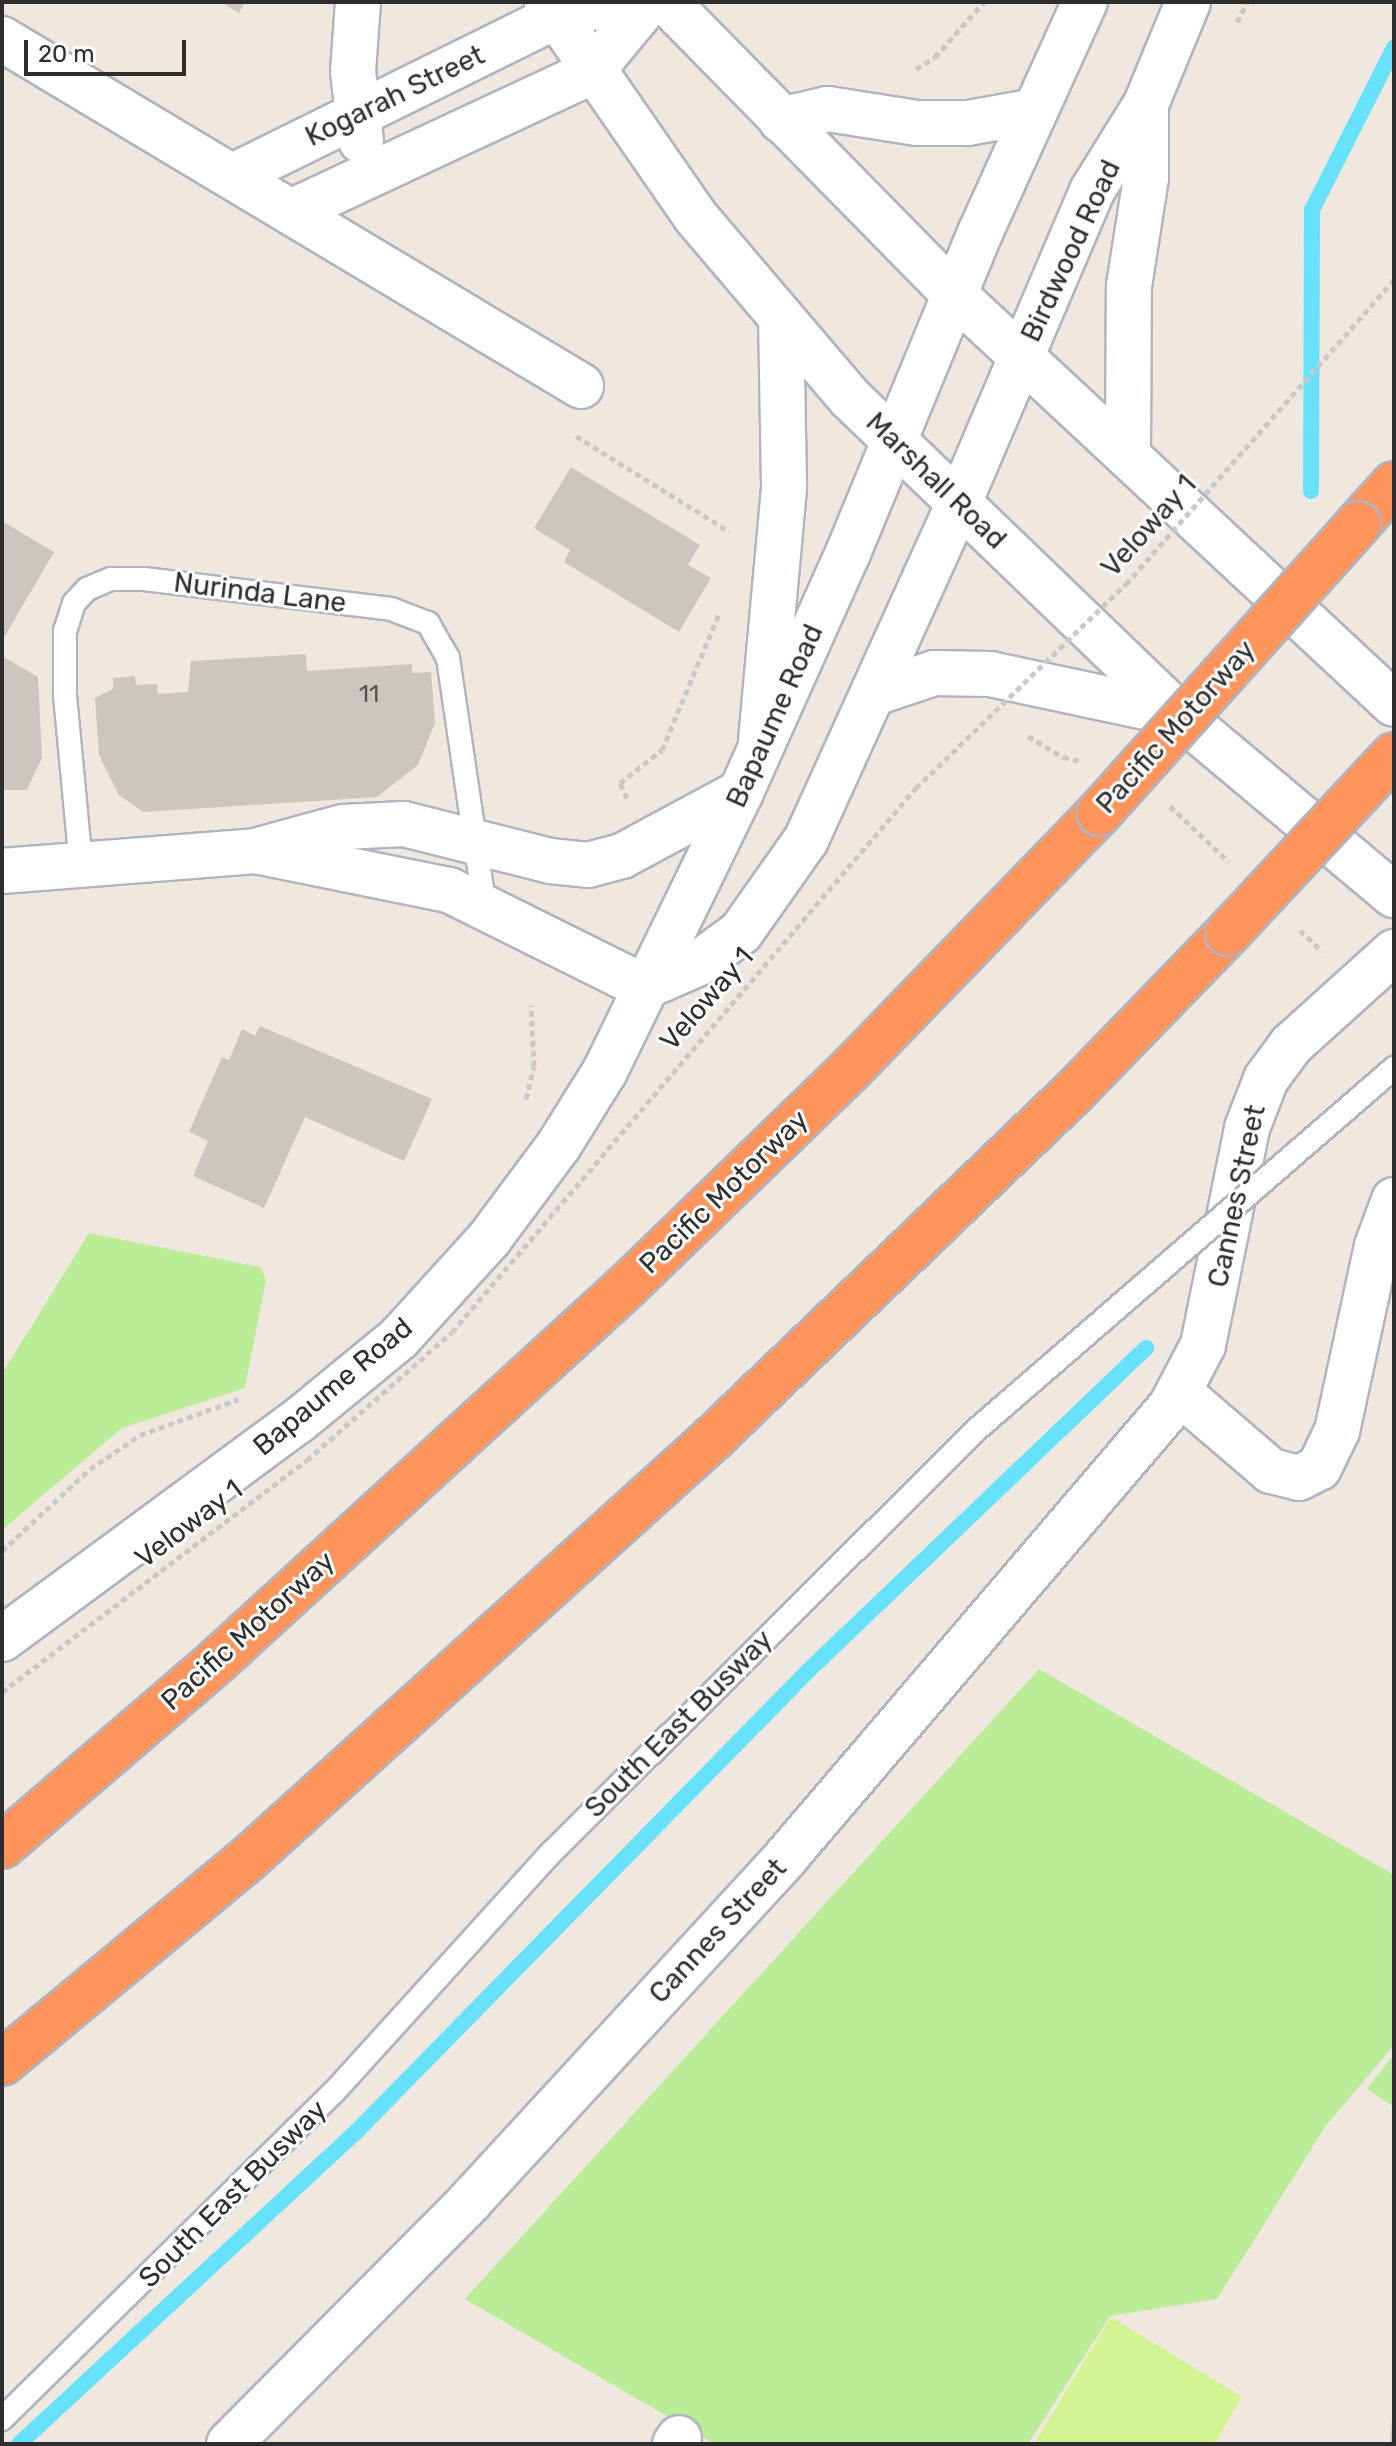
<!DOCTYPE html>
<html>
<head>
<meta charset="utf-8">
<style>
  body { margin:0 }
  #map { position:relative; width:1396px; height:2446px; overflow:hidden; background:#f0e8df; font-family:Rubik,sans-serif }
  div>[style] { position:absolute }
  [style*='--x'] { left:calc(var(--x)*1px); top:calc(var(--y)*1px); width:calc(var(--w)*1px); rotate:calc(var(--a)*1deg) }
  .green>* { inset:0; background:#bbec97 }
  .pitch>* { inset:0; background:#d3f492 }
  .stream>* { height:16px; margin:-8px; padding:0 8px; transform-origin:8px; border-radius:8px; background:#68e1fc }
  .building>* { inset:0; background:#cbc6be }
  .path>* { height:5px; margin-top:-2.5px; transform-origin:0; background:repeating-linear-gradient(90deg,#c9c9c9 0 6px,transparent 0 10px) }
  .roads { filter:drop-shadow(2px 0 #afb4bf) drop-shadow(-2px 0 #afb4bf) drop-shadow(0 2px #afb4bf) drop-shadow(0 -2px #afb4bf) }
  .service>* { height:22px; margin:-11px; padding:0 11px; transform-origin:11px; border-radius:11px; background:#fff }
  .minor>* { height:44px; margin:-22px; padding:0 22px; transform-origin:22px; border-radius:22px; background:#fff }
  .tertiary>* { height:44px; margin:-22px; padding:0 22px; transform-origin:22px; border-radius:22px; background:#fff }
  .secondary>* { height:44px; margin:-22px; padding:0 22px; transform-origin:22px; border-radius:22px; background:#fff }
  .motorway>* { height:44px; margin:-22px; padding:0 22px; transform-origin:22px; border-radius:22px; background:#ff955c }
  .path-bridge>* { height:5px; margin-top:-2.5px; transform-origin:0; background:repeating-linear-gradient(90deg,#c9c9c9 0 6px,transparent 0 10px) }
  .bridges { filter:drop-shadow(2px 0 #afb4bf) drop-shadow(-2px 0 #afb4bf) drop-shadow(0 2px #afb4bf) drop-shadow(0 -2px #afb4bf) }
  .service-bridge>* { height:22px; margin:-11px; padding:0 11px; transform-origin:11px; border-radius:11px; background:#fff }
  .motorway-bridge>* { height:44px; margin:-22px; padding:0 22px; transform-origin:22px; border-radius:22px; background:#ff955c }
  span { translate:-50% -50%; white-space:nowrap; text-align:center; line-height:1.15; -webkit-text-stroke:6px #fff; paint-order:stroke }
  .number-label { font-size:24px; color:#555452 }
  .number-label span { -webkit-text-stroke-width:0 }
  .street-label { font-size:28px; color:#2e2e2e }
  .frame { position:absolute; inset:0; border:4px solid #2e2e2e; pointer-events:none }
  .scale { position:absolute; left:24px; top:40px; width:162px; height:36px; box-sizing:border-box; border:4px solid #2e2e2e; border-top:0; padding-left:10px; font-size:24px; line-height:28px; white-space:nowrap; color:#2e2e2e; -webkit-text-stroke:6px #fff; paint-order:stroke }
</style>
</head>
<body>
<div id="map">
  <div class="green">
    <div style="clip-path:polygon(89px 1233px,260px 1267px,266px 1279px,245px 1388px,122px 1428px,2px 1530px,2px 1374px)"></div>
    <div style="clip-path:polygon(1039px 1669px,1394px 1875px,1394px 2045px,1325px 2127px,1217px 2299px,1110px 2316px,1028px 2444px,715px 2444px,465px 2299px)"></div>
    <div style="clip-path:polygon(1394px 2054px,1394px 2107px,1367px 2089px)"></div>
  </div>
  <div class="pitch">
    <div style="clip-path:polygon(1111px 2317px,1242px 2397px,1214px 2444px,1034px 2444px)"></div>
  </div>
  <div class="stream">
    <div style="--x:1311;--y:491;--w:281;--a:-89.8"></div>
    <div style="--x:1312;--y:210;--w:182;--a:-63.2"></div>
    <div style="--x:19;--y:2444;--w:459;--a:-42.8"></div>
    <div style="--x:356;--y:2132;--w:646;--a:-45.56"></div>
    <div style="--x:808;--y:1671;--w:468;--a:-43.7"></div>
  </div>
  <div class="building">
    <div style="clip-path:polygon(221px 2px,245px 2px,239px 13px)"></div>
    <div style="clip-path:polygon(571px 467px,700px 545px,688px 565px,711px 578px,679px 632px,564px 562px,570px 550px,534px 528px)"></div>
    <div style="clip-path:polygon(2px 521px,54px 552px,2px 641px)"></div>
    <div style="clip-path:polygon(306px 654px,307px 671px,412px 664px,412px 673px,431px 672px,435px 723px,418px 765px,377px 797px,143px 812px,119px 795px,99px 755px,95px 698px,113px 689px,113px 678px,135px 676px,136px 685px,157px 684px,158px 694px,188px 692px,191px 661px)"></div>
    <div style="clip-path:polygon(2px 656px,38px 677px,42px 758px,27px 790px,2px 790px)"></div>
    <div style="clip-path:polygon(260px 1026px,432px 1099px,404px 1161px,305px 1117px,264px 1208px,193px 1176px,208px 1141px,189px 1132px,222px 1057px,229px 1060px,242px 1029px,255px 1036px)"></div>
    <div style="clip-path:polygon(1392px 2417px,1394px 2417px,1394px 2444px,1390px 2444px)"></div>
  </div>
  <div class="path">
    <div style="--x:1237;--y:22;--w:22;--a:-63"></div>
    <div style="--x:916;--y:69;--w:22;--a:-32"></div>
    <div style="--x:935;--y:57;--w:74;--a:-48.3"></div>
    <div style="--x:576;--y:436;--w:181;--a:31.9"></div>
    <div style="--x:1028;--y:736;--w:41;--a:31"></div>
    <div style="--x:1063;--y:757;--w:17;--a:13"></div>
    <div style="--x:627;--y:798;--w:17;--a:-115"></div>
    <div style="--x:620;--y:783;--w:53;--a:-38.2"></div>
    <div style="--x:662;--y:750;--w:147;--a:-67.3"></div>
    <div style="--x:1170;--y:806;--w:81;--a:43.5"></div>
    <div style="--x:1300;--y:930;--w:30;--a:44"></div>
    <div style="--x:526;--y:1099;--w:34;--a:-76"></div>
    <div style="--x:534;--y:1066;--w:61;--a:-92.8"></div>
    <div style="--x:2;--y:1551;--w:120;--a:-43"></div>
    <div style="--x:90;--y:1469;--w:60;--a:-34.2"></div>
    <div style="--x:140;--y:1435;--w:105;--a:-20"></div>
  </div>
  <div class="roads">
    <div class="service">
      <div style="--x:81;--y:865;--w:171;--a:-95.4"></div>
      <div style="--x:65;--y:695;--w:64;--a:-90"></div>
      <div style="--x:65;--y:631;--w:29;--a:-72"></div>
      <div style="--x:74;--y:603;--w:19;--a:-47"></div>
      <div style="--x:87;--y:589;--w:26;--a:-23"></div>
      <div style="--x:111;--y:579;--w:33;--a:0"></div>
      <div style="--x:144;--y:579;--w:249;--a:6.9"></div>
      <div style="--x:391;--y:609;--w:40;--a:21"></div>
      <div style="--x:428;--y:623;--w:40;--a:60.3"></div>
      <div style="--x:448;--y:658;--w:248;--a:81.6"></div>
    </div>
    <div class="minor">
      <div style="--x:358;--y:2;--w:69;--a:94.1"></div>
      <div style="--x:353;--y:71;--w:70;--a:83.5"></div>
      <div style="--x:2;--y:39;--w:675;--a:30.93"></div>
      <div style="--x:233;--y:176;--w:361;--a:-26.3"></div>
      <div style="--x:293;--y:211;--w:329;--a:-25"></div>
      <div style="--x:877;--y:692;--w:60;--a:-18.4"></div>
      <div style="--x:934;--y:673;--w:56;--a:1"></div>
      <div style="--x:990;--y:674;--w:192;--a:12"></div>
      <div style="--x:761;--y:741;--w:256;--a:-84.8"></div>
      <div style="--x:784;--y:486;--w:164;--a:-91"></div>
      <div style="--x:255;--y:851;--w:198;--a:11.4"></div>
      <div style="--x:449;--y:890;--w:218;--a:26.4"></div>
      <div style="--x:644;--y:987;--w:60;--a:-23.6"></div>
      <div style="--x:699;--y:963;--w:52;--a:-36.4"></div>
      <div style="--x:741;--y:932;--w:113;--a:-54.8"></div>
      <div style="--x:806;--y:840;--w:370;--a:-65.6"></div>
      <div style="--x:2;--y:871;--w:254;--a:-4.5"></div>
      <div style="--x:255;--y:851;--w:91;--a:-15.3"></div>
      <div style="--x:343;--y:827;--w:61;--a:-2.8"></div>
      <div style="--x:404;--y:824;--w:151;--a:14.2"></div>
      <div style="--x:550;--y:861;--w:38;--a:6"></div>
      <div style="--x:588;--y:865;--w:35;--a:-15"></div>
      <div style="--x:622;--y:856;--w:135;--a:-28.3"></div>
      <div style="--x:1180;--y:1393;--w:120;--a:40.6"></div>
      <div style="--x:1271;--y:1471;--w:29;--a:14"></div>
      <div style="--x:1299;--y:1478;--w:22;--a:-27"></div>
      <div style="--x:1319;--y:1468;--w:41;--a:-64.1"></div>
      <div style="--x:1337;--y:1431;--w:189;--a:-77.8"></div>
      <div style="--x:1377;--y:1246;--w:49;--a:-69.7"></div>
      <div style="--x:675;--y:2444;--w:7;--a:-56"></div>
    </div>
    <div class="tertiary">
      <div style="--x:229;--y:2444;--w:342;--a:-45.2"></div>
      <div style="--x:470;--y:2201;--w:467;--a:-47.4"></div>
      <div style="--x:786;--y:1857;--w:593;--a:-49.51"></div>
      <div style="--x:1171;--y:1406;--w:69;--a:-62.3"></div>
      <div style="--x:1203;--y:1345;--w:221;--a:-78.5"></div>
      <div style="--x:1247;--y:1128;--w:53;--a:-68.8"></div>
      <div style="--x:1266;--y:1079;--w:42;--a:-53.7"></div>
      <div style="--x:1291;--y:1045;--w:139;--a:-42.1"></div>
    </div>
    <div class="secondary">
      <div style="--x:547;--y:2;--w:260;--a:55.3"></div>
      <div style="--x:695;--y:216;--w:239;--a:49.6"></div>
      <div style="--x:850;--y:398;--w:455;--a:43.9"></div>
      <div style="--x:1178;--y:714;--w:282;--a:40"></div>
      <div style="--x:667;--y:2;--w:409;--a:45.5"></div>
      <div style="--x:954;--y:294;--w:601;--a:42.98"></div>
      <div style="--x:557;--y:16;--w:61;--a:-13.3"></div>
      <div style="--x:591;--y:72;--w:91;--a:-50.4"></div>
      <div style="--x:781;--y:120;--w:48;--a:-13.2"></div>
      <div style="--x:828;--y:109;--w:90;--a:8.9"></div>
      <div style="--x:917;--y:123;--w:51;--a:0"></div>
      <div style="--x:968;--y:123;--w:68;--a:-10.2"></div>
      <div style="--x:1128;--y:454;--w:168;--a:-89.7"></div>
      <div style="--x:1129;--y:286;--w:109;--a:-81.1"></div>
      <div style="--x:1146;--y:178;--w:74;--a:-90"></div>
      <div style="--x:959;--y:503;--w:339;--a:-66.9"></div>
      <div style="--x:1092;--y:191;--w:102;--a:-58.2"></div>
      <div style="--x:1146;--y:104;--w:110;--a:-67.6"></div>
      <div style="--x:2;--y:1639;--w:368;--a:-36.4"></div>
      <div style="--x:298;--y:1421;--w:131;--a:-39.4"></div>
      <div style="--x:399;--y:1338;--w:134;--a:-47.7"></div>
      <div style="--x:489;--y:1239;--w:117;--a:-53.3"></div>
      <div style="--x:559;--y:1145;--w:87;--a:-58.1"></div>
      <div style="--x:605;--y:1071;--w:310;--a:-64"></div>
      <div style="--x:741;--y:792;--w:262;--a:-65.9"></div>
      <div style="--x:848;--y:553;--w:346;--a:-67.6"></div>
      <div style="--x:980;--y:233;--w:254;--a:-65.6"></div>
    </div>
    <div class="motorway">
      <div style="--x:1358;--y:524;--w:54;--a:-48"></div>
      <div style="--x:2;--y:1846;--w:285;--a:-40.7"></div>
      <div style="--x:218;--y:1660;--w:556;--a:-42.45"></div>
      <div style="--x:628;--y:1285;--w:310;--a:-44.1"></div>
      <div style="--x:851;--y:1069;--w:356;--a:-45.9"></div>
      <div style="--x:2;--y:2063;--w:321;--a:-39.7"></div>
      <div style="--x:249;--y:1858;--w:626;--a:-42.15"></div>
      <div style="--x:713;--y:1438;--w:496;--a:-43.8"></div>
      <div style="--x:1071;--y:1095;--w:226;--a:-45.9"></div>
    </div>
  </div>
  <div class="path-bridge">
    <div style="--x:2;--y:1692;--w:383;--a:-37.3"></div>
    <div style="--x:307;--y:1460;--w:193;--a:-41.4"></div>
    <div style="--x:452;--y:1332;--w:715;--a:-49.54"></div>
    <div style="--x:916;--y:788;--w:293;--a:-44.2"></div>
    <div style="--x:1126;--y:584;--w:405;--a:-48.6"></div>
  </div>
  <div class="bridges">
    <div class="service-bridge">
      <div style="--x:2;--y:2419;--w:466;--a:-44.6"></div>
      <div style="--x:334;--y:2092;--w:324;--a:-47.8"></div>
      <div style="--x:552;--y:1852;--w:598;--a:-44.86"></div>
      <div style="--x:976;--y:1430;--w:553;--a:-40.89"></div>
    </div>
    <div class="motorway-bridge">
      <div style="--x:1099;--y:813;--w:388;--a:-48.1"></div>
      <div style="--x:1228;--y:933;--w:243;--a:-47"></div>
    </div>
  </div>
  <div class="number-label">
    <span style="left:369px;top:695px">11</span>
  </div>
  <div class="street-label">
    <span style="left:395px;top:96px;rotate:-26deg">Kogarah Street</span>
    <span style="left:1071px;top:251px;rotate:-65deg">Birdwood Road</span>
    <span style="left:936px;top:481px;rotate:44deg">Marshall Road</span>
    <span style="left:1149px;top:526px;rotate:-48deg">Veloway 1</span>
    <span style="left:260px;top:593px;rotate:7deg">Nurinda Lane</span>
    <span style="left:775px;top:716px;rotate:-66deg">Bapaume Road</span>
    <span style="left:1176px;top:727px;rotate:-48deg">Pacific Motorway</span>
    <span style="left:707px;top:999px;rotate:-49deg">Veloway 1</span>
    <span style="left:724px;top:1192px;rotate:-44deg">Pacific Motorway</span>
    <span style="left:1237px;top:1196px;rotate:-78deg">Cannes Street</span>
    <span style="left:333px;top:1387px;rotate:-40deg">Bapaume Road</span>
    <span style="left:189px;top:1524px;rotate:-37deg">Veloway 1</span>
    <span style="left:248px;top:1631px;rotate:-42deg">Pacific Motorway</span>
    <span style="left:679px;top:1724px;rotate:-45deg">South East Busway</span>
    <span style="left:718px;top:1931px;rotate:-47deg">Cannes Street</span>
    <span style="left:233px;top:2194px;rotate:-45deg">South East Busway</span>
  </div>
  <div class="frame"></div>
  <div class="scale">20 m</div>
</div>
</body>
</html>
